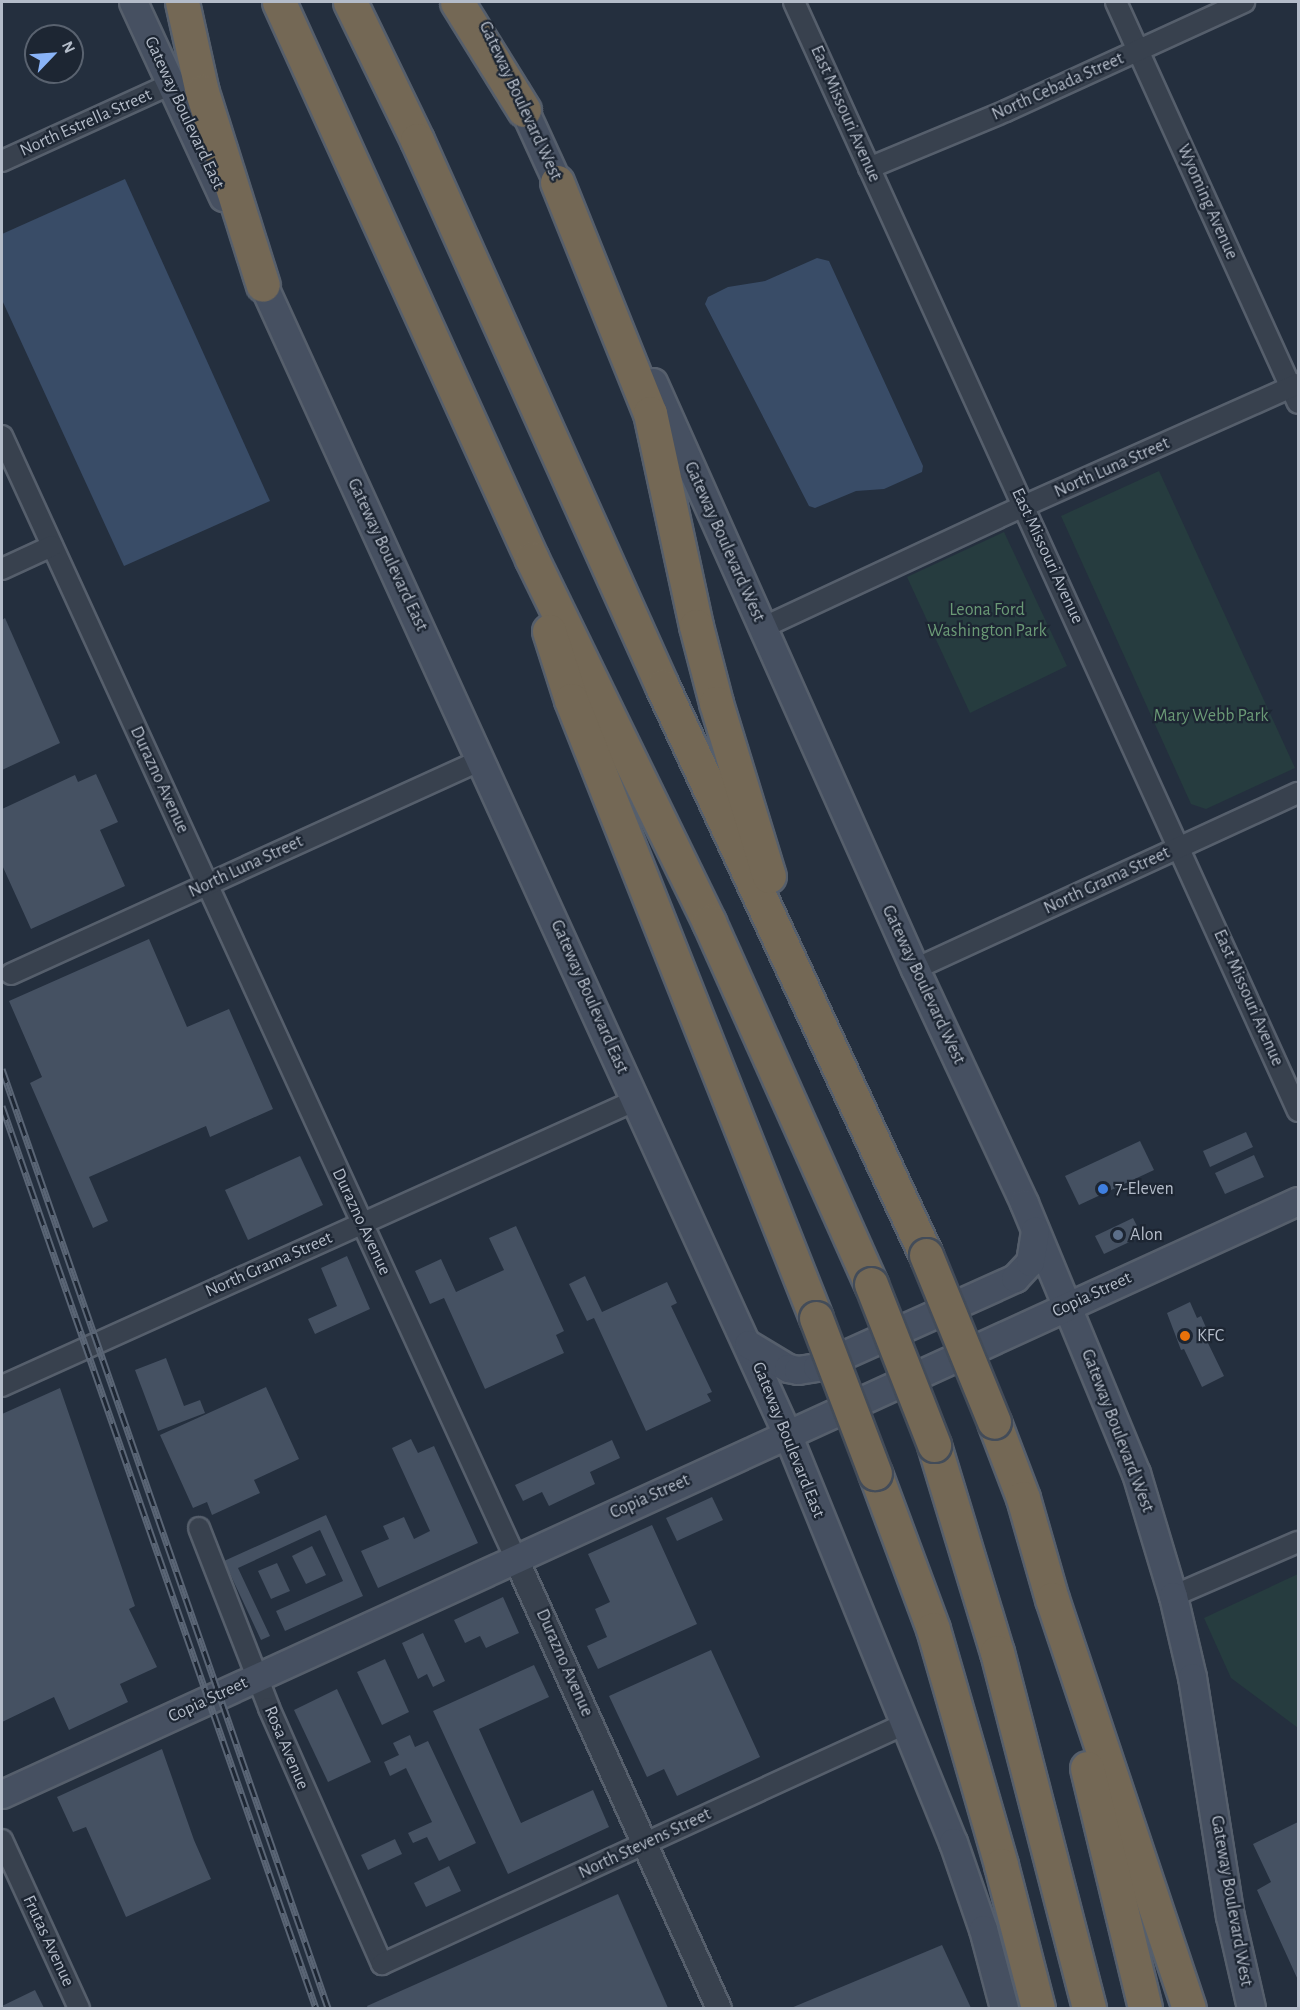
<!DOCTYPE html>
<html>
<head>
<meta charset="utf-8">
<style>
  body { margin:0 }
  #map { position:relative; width:1300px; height:2010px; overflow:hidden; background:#242f3e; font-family:"Alegreya Sans",sans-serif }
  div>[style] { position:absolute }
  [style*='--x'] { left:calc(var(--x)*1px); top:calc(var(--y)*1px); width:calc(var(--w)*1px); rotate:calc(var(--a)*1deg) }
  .green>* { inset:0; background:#263c3f }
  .water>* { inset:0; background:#394c67 }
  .building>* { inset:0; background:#455162 }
  .roads { filter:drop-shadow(2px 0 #565f6c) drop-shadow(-2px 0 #565f6c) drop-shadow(0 2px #565f6c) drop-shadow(0 -2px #565f6c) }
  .minor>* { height:20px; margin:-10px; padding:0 10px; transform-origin:10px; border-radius:10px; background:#38414e }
  .tertiary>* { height:24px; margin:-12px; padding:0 12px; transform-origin:12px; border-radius:12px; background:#38414e }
  .secondary>* { height:27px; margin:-13.5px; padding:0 13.5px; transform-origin:13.5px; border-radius:13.5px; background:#465061 }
  .motorway>* { height:33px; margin:-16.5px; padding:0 16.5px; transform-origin:16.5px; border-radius:16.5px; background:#746855 }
  .rail>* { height:7px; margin-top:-3.5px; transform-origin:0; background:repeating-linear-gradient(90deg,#1d2633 0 14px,#5a6575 0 28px); box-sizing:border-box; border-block:2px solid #5a6575 }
  .bridges { filter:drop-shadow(2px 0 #434c59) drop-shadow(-2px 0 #434c59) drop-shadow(0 2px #434c59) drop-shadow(0 -2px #434c59) }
  .motorway-bridge>* { height:33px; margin:-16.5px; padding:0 16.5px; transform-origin:16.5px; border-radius:16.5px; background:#746855 }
  .dots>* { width:16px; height:16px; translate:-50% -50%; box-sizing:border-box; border:3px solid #1d2633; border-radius:50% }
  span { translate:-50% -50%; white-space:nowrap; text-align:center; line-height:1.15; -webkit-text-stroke:4.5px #1d2633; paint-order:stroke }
  .street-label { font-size:18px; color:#b4bcc9 }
  .park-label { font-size:18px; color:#6b9a76 }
  .poi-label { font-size:18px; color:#b4bcc9 }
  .left { translate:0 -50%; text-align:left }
  .frame { position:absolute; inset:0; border:3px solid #b4bcc9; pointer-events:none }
  .north { position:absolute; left:24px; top:24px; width:60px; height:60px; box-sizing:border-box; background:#1d2633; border:2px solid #59626f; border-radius:50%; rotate:65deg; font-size:16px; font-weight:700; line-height:24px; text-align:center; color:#b4bcc9 }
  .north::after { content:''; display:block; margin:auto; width:21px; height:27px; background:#8ab4f8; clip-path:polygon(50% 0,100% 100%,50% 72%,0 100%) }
</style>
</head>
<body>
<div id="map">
  <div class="green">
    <div style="clip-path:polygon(1159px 471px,1295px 768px,1206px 809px,1191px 804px,1061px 516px)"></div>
    <div style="clip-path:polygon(1004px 532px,1067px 666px,970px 713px,907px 577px)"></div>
    <div style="clip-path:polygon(1298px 1574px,1298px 1728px,1231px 1678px,1204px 1618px)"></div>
  </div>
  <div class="water">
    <div style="clip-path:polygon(125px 179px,270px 501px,124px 566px,2px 300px,2px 234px)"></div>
    <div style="clip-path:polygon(817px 258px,829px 261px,923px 466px,922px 472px,884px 489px,856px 491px,815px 508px,809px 506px,705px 304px,708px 297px,728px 287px,765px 281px)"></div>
  </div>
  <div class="building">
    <div style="clip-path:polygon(5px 618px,60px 743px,2px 770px,2px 620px)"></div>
    <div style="clip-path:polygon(96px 774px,118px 822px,100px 830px,125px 886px,31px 929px,2px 865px,2px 809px,75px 775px,78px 782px)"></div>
    <div style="clip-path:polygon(149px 939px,187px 1027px,229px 1009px,273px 1109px,210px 1137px,206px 1126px,89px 1177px,108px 1221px,93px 1228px,30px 1083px,42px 1077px,9px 1001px)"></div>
    <div style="clip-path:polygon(1246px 1132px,1253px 1147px,1210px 1167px,1203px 1151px)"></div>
    <div style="clip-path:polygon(1140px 1141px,1154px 1170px,1079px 1205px,1065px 1176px)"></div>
    <div style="clip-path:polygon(1254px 1155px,1264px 1177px,1225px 1194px,1215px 1173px)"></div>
    <div style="clip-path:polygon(300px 1156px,323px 1205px,248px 1240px,225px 1190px)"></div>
    <div style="clip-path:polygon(1133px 1218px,1142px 1236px,1104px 1254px,1095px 1236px)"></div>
    <div style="clip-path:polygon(516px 1226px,564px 1331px,556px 1335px,564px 1353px,485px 1389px,444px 1298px,430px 1304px,415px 1271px,441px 1259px,456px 1292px,504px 1270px,489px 1238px)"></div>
    <div style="clip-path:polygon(347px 1256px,370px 1309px,315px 1334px,308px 1319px,337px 1306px,321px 1268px)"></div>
    <div style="clip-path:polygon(585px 1276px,602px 1312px,667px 1282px,677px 1303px,671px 1306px,712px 1392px,707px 1394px,711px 1401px,646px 1431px,594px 1318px,587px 1321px,569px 1284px)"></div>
    <div style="clip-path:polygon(1190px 1302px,1197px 1318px,1201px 1316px,1211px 1339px,1207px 1341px,1224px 1376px,1202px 1387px,1184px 1349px,1181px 1350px,1167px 1313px)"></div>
    <div style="clip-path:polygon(166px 1358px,184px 1406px,200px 1400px,205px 1413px,158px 1431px,135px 1370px)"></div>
    <div style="clip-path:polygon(266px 1387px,299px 1459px,254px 1480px,260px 1493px,212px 1515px,207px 1502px,193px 1508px,160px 1435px)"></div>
    <div style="clip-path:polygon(60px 1388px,135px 1606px,129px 1609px,157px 1667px,120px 1684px,128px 1702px,69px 1730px,54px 1697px,2px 1722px,2px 1414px)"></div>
    <div style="clip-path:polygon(411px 1439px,418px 1453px,434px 1446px,478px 1543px,378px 1588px,361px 1551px,389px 1539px,383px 1526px,404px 1517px,414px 1539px,430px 1531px,392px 1448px)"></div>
    <div style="clip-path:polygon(612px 1440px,620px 1458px,590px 1472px,595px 1484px,549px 1506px,542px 1492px,523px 1501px,515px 1485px)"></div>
    <div style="clip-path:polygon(712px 1497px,723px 1520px,677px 1541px,666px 1518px)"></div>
    <div style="clip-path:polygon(326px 1515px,363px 1596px,285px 1631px,276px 1611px,343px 1581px,320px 1530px,238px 1568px,270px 1636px,261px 1640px,224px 1561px)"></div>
    <div style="clip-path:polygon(652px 1525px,697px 1624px,598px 1669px,587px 1646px,607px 1637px,595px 1609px,610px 1602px,588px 1554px)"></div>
    <div style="clip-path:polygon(312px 1546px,326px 1575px,306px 1584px,292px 1556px)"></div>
    <div style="clip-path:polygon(277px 1563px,290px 1591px,271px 1599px,258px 1571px)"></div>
    <div style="clip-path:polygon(503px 1597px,519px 1633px,486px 1648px,480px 1636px,465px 1643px,454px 1620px)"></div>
    <div style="clip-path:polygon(423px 1633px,445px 1681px,433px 1687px,427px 1674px,418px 1679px,402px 1643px)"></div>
    <div style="clip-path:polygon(711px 1650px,760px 1757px,677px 1796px,664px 1769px,647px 1777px,609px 1696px)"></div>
    <div style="clip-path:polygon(385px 1659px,409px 1712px,382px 1725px,357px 1672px)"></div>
    <div style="clip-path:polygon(534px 1665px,549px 1697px,479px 1729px,521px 1823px,593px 1790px,609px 1827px,508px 1874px,433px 1711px)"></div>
    <div style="clip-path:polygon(337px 1689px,371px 1762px,328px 1782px,294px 1710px)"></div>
    <div style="clip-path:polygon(410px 1735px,415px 1747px,428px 1741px,476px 1843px,439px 1861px,427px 1837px,413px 1843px,408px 1833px,432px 1822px,406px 1768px,390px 1776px,384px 1762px,399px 1755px,393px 1743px)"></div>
    <div style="clip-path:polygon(162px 1749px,194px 1840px,211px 1879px,126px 1917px,86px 1827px,73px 1832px,57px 1797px)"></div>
    <div style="clip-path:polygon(1298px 1822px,1298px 1980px,1257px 1890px,1271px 1882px,1253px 1844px)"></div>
    <div style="clip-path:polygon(395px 1839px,402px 1854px,368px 1870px,361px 1855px)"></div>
    <div style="clip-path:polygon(449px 1866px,461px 1891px,426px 1907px,414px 1883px)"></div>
    <div style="clip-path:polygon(618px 1894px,668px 2008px,368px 2008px,367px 2006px)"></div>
    <div style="clip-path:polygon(942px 1945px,971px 2008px,791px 2008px)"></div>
    <div style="clip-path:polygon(35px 1990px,44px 2008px,2px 2008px,2px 2006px)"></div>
  </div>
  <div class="roads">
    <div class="minor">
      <div style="--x:794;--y:2;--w:1218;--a:65.56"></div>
      <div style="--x:1116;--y:2;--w:440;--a:65.6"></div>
      <div style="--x:2;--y:161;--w:186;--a:-24.5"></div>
      <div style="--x:869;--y:168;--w:148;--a:-22.6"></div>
      <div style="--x:1006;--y:111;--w:262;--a:-24.6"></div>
      <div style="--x:2;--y:436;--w:1235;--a:65.41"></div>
      <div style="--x:2;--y:569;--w:55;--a:-24.7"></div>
      <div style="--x:762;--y:628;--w:289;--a:-25"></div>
      <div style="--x:1024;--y:506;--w:300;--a:-24"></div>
      <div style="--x:915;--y:969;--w:422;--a:-24.7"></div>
      <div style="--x:11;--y:974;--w:516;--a:-24.48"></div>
      <div style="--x:2;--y:1386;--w:696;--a:-24.28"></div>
      <div style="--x:199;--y:1528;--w:193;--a:68.7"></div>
      <div style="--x:269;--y:1708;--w:280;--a:66.2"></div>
      <div style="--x:382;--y:1964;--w:578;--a:-24.66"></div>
      <div style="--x:1173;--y:1596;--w:136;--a:-23.4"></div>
      <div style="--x:2;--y:1840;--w:185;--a:65.4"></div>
    </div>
    <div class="tertiary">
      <div style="--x:516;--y:1559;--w:493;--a:65.7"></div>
    </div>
    <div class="secondary">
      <div style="--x:133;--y:2;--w:215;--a:65.2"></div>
      <div style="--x:516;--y:92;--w:118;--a:65.4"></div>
      <div style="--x:255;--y:267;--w:1285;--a:65.49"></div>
      <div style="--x:788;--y:1436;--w:438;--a:67.9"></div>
      <div style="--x:953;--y:1842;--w:92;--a:71"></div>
      <div style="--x:983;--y:1929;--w:82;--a:75.1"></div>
      <div style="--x:653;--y:382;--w:643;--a:65.95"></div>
      <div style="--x:915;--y:969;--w:258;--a:65"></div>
      <div style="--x:1024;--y:1203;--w:292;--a:67.5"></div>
      <div style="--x:1136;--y:1473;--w:128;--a:73.3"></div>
      <div style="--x:1173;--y:1596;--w:83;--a:76.8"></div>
      <div style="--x:1192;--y:1677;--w:242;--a:81"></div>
      <div style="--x:1230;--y:1916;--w:94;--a:77.1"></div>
      <div style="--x:748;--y:1344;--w:47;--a:31"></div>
      <div style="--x:788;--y:1368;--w:10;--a:11"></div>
      <div style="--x:798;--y:1370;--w:19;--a:-9"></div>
      <div style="--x:817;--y:1367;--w:217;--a:-24.2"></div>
      <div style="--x:1015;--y:1278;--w:22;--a:-47"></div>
      <div style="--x:1030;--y:1262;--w:32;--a:-81"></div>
      <div style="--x:2;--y:1794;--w:1425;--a:-24.59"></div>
    </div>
    <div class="motorway">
      <div style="--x:182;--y:2;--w:92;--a:77.5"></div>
      <div style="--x:202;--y:92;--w:202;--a:72.5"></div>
      <div style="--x:279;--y:2;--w:612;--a:65.57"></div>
      <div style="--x:532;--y:559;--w:404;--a:64"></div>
      <div style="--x:709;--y:922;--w:397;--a:65.9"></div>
      <div style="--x:350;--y:2;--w:153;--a:64.1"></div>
      <div style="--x:417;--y:140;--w:598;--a:65.83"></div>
      <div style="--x:662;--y:686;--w:627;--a:65.11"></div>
      <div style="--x:457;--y:2;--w:127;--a:58.2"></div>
      <div style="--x:557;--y:182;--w:249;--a:68.1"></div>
      <div style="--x:650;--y:413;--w:218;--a:77.8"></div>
      <div style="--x:696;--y:626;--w:80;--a:75.4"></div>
      <div style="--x:716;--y:703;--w:181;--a:73"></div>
      <div style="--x:549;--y:631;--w:72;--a:72.3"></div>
      <div style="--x:571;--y:700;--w:665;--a:68.37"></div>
      <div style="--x:994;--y:1422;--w:81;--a:69.1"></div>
      <div style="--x:1023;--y:1498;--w:105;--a:74"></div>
      <div style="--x:1052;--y:1599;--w:431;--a:71.5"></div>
      <div style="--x:934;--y:1445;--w:216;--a:73.1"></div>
      <div style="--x:997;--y:1652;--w:368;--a:75.5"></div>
      <div style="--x:875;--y:1473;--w:166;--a:69.6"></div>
      <div style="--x:933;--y:1629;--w:246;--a:73.9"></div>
      <div style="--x:1001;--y:1865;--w:148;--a:75.5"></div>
      <div style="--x:1087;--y:1768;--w:247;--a:76.4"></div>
    </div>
  </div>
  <div class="rail">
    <div style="--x:2;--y:1069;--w:994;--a:70.85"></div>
    <div style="--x:2;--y:1106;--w:955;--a:70.81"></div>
  </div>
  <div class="bridges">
    <div class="motorway-bridge">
      <div style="--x:926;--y:1255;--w:180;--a:67.8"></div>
      <div style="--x:871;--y:1284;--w:173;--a:68.6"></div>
      <div style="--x:816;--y:1318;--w:166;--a:69.2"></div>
    </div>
  </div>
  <div class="dots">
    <div style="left:1103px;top:1189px;background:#3f7fe0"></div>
    <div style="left:1118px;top:1235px;background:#5c6f8a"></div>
    <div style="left:1185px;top:1336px;background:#e8710a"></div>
  </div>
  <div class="street-label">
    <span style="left:1058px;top:87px;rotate:-24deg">North Cebada Street</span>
    <span style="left:520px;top:101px;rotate:65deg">Gateway Boulevard West</span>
    <span style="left:184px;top:113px;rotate:65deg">Gateway Boulevard East</span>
    <span style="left:845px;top:114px;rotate:66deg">East Missouri Avenue</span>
    <span style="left:86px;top:123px;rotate:-24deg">North Estrella Street</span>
    <span style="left:1207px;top:202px;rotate:66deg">Wyoming Avenue</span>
    <span style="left:1112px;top:468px;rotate:-24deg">North Luna Street</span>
    <span style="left:724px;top:542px;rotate:66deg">Gateway Boulevard West</span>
    <span style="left:387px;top:555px;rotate:65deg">Gateway Boulevard East</span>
    <span style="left:1047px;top:556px;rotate:65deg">East Missouri Avenue</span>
    <span style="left:159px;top:780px;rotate:65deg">Durazno Avenue</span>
    <span style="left:246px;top:867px;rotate:-25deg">North Luna Street</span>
    <span style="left:1107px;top:881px;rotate:-25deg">North Grama Street</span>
    <span style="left:923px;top:985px;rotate:65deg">Gateway Boulevard West</span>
    <span style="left:589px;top:997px;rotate:66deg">Gateway Boulevard East</span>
    <span style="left:1248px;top:998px;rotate:66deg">East Missouri Avenue</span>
    <span style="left:361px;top:1222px;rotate:65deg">Durazno Avenue</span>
    <span style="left:269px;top:1265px;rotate:-24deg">North Grama Street</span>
    <span style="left:1092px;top:1295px;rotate:-25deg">Copia Street</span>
    <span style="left:1117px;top:1431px;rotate:69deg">Gateway Boulevard West</span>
    <span style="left:788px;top:1440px;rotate:68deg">Gateway Boulevard East</span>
    <span style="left:650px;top:1497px;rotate:-24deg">Copia Street</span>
    <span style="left:564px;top:1663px;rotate:66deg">Durazno Avenue</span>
    <span style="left:208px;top:1700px;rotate:-25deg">Copia Street</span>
    <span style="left:286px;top:1748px;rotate:67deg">Rosa Avenue</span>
    <span style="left:645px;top:1844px;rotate:-25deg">North Stevens Street</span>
    <span style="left:1231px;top:1901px;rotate:80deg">Gateway Boulevard West</span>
    <span style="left:48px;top:1941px;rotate:65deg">Frutas Avenue</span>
  </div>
  <div class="park-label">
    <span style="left:987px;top:621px">Leona Ford<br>Washington Park</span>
    <span style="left:1211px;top:716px">Mary Webb Park</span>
  </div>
  <div class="poi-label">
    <span class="left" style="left:1115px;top:1189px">7-Eleven</span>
    <span class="left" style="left:1130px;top:1235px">Alon</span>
    <span class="left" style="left:1197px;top:1336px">KFC</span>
  </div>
  <div class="frame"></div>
  <div class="north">N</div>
</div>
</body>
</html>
